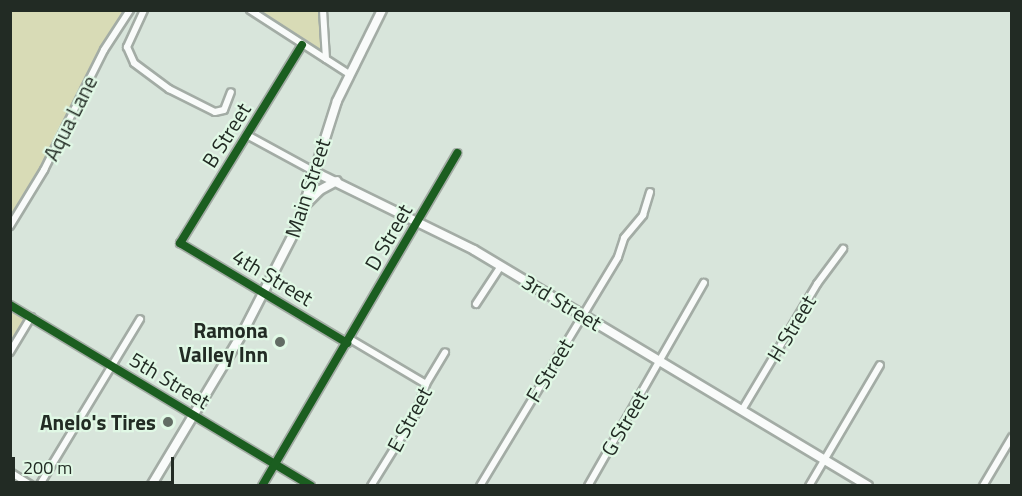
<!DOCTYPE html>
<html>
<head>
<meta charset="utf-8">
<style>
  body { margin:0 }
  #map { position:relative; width:1022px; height:496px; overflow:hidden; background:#d8e5db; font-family:"Titillium Web",sans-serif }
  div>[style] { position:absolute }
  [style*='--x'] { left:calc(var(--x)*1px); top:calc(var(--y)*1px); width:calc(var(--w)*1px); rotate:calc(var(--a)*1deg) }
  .green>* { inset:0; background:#d8dbb6 }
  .roads { filter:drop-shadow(2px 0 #a3aca5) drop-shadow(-2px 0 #a3aca5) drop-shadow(0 2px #a3aca5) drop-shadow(0 -2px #a3aca5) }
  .minor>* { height:6px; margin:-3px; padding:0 3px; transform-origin:3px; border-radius:3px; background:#f9fbfa }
  .major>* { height:8px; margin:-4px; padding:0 4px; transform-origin:4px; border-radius:4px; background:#f9fbfa }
  .cycleway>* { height:8px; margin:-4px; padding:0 4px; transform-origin:4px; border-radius:4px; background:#1b5e20 }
  .dots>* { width:16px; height:16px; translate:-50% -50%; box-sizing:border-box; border:3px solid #e0f8e5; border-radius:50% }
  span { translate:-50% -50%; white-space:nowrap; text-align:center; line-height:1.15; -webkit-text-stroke:4.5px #e0f8e5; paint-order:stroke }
  .street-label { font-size:21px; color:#222b24 }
  .poi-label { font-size:21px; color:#222b24; font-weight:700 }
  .right { translate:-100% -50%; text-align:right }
  .frame { position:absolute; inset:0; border:12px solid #222b24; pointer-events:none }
  .scale { position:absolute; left:12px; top:457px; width:162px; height:27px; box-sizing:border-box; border:3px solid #222b24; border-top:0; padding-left:8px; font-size:18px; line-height:21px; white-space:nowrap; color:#222b24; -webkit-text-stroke:4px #e0f8e5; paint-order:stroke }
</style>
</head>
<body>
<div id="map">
  <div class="green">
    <div style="clip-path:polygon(11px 11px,132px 11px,11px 227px)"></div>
    <div style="clip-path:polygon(251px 11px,325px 11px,330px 61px)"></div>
    <div style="clip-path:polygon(11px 305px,31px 318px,11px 352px)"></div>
  </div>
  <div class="roads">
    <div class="minor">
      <div style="--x:144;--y:10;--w:41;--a:114.7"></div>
      <div style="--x:127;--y:47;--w:17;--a:66"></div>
      <div style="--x:134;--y:63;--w:44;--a:36.6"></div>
      <div style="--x:169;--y:89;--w:51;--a:26.6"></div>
      <div style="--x:215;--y:112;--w:9;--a:-13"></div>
      <div style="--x:224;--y:110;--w:19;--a:-69"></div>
      <div style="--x:250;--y:10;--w:118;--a:32.9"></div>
      <div style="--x:323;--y:10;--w:49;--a:86.5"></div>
      <div style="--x:302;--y:45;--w:233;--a:121.6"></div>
      <div style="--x:180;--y:243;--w:195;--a:30.9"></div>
      <div style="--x:247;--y:135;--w:75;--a:28.6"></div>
      <div style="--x:10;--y:226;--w:66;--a:-58.7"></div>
      <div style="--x:44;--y:170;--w:134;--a:-63.4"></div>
      <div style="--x:104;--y:50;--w:48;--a:-57"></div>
      <div style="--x:476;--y:304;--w:45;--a:-56.7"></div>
      <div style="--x:10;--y:305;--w:351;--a:31"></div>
      <div style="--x:350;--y:339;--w:88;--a:30.6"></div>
      <div style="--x:10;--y:352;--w:41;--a:-59"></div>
      <div style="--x:742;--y:410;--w:147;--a:-59.2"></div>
      <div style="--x:817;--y:284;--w:44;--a:-53.4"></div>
      <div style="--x:10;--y:472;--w:26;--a:32"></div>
      <div style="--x:39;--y:486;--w:195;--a:-58.8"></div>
      <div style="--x:262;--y:486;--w:386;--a:-59.6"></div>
      <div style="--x:371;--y:486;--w:84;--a:-58.2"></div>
      <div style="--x:415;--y:415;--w:33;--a:-70"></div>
      <div style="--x:426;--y:384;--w:37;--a:-59"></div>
      <div style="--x:480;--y:486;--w:267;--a:-58.9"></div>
      <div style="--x:618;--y:257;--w:20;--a:-72"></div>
      <div style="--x:624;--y:238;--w:30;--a:-50"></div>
      <div style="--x:643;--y:215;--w:24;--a:-73"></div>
      <div style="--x:588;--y:486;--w:234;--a:-60.3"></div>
      <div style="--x:809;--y:486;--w:140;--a:-59.6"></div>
      <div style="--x:983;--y:486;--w:57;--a:-59.4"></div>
    </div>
    <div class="major">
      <div style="--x:313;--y:171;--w:179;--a:26.1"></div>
      <div style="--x:474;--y:250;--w:459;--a:30.9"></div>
      <div style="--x:305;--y:205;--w:21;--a:-45"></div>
      <div style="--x:320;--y:190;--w:19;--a:-28"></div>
      <div style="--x:151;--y:486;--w:179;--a:-59.1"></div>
      <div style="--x:243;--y:332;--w:118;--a:-62.8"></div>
      <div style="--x:297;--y:227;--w:132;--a:-72.4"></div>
      <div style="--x:337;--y:101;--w:102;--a:-63.7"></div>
    </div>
  </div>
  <div class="cycleway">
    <div style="--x:302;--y:45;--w:233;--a:121.6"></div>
    <div style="--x:180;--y:243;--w:195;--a:30.9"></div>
    <div style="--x:10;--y:305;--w:351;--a:31"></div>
    <div style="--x:262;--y:486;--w:386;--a:-59.6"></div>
  </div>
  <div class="dots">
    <div style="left:280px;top:342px;background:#626c64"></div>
    <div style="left:168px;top:422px;background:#626c64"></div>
  </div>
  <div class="street-label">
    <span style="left:70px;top:118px;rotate:-63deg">Aqua Lane</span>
    <span style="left:226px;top:135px;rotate:-58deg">B Street</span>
    <span style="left:307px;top:188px;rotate:-72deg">Main Street</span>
    <span style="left:388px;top:237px;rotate:-60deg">D Street</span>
    <span style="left:273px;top:277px;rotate:31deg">4th Street</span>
    <span style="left:562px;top:302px;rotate:31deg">3rd Street</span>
    <span style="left:791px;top:328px;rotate:-59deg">H Street</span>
    <span style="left:549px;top:370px;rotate:-59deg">F Street</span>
    <span style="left:170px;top:380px;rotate:31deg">5th Street</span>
    <span style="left:409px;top:419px;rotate:-62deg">E Street</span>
    <span style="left:624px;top:423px;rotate:-60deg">G Street</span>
  </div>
  <div class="poi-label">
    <span class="right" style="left:268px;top:342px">Ramona<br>Valley Inn</span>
    <span class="right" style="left:156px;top:422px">Anelo's Tires</span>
  </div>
  <div class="frame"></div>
  <div class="scale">200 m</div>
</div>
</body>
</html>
